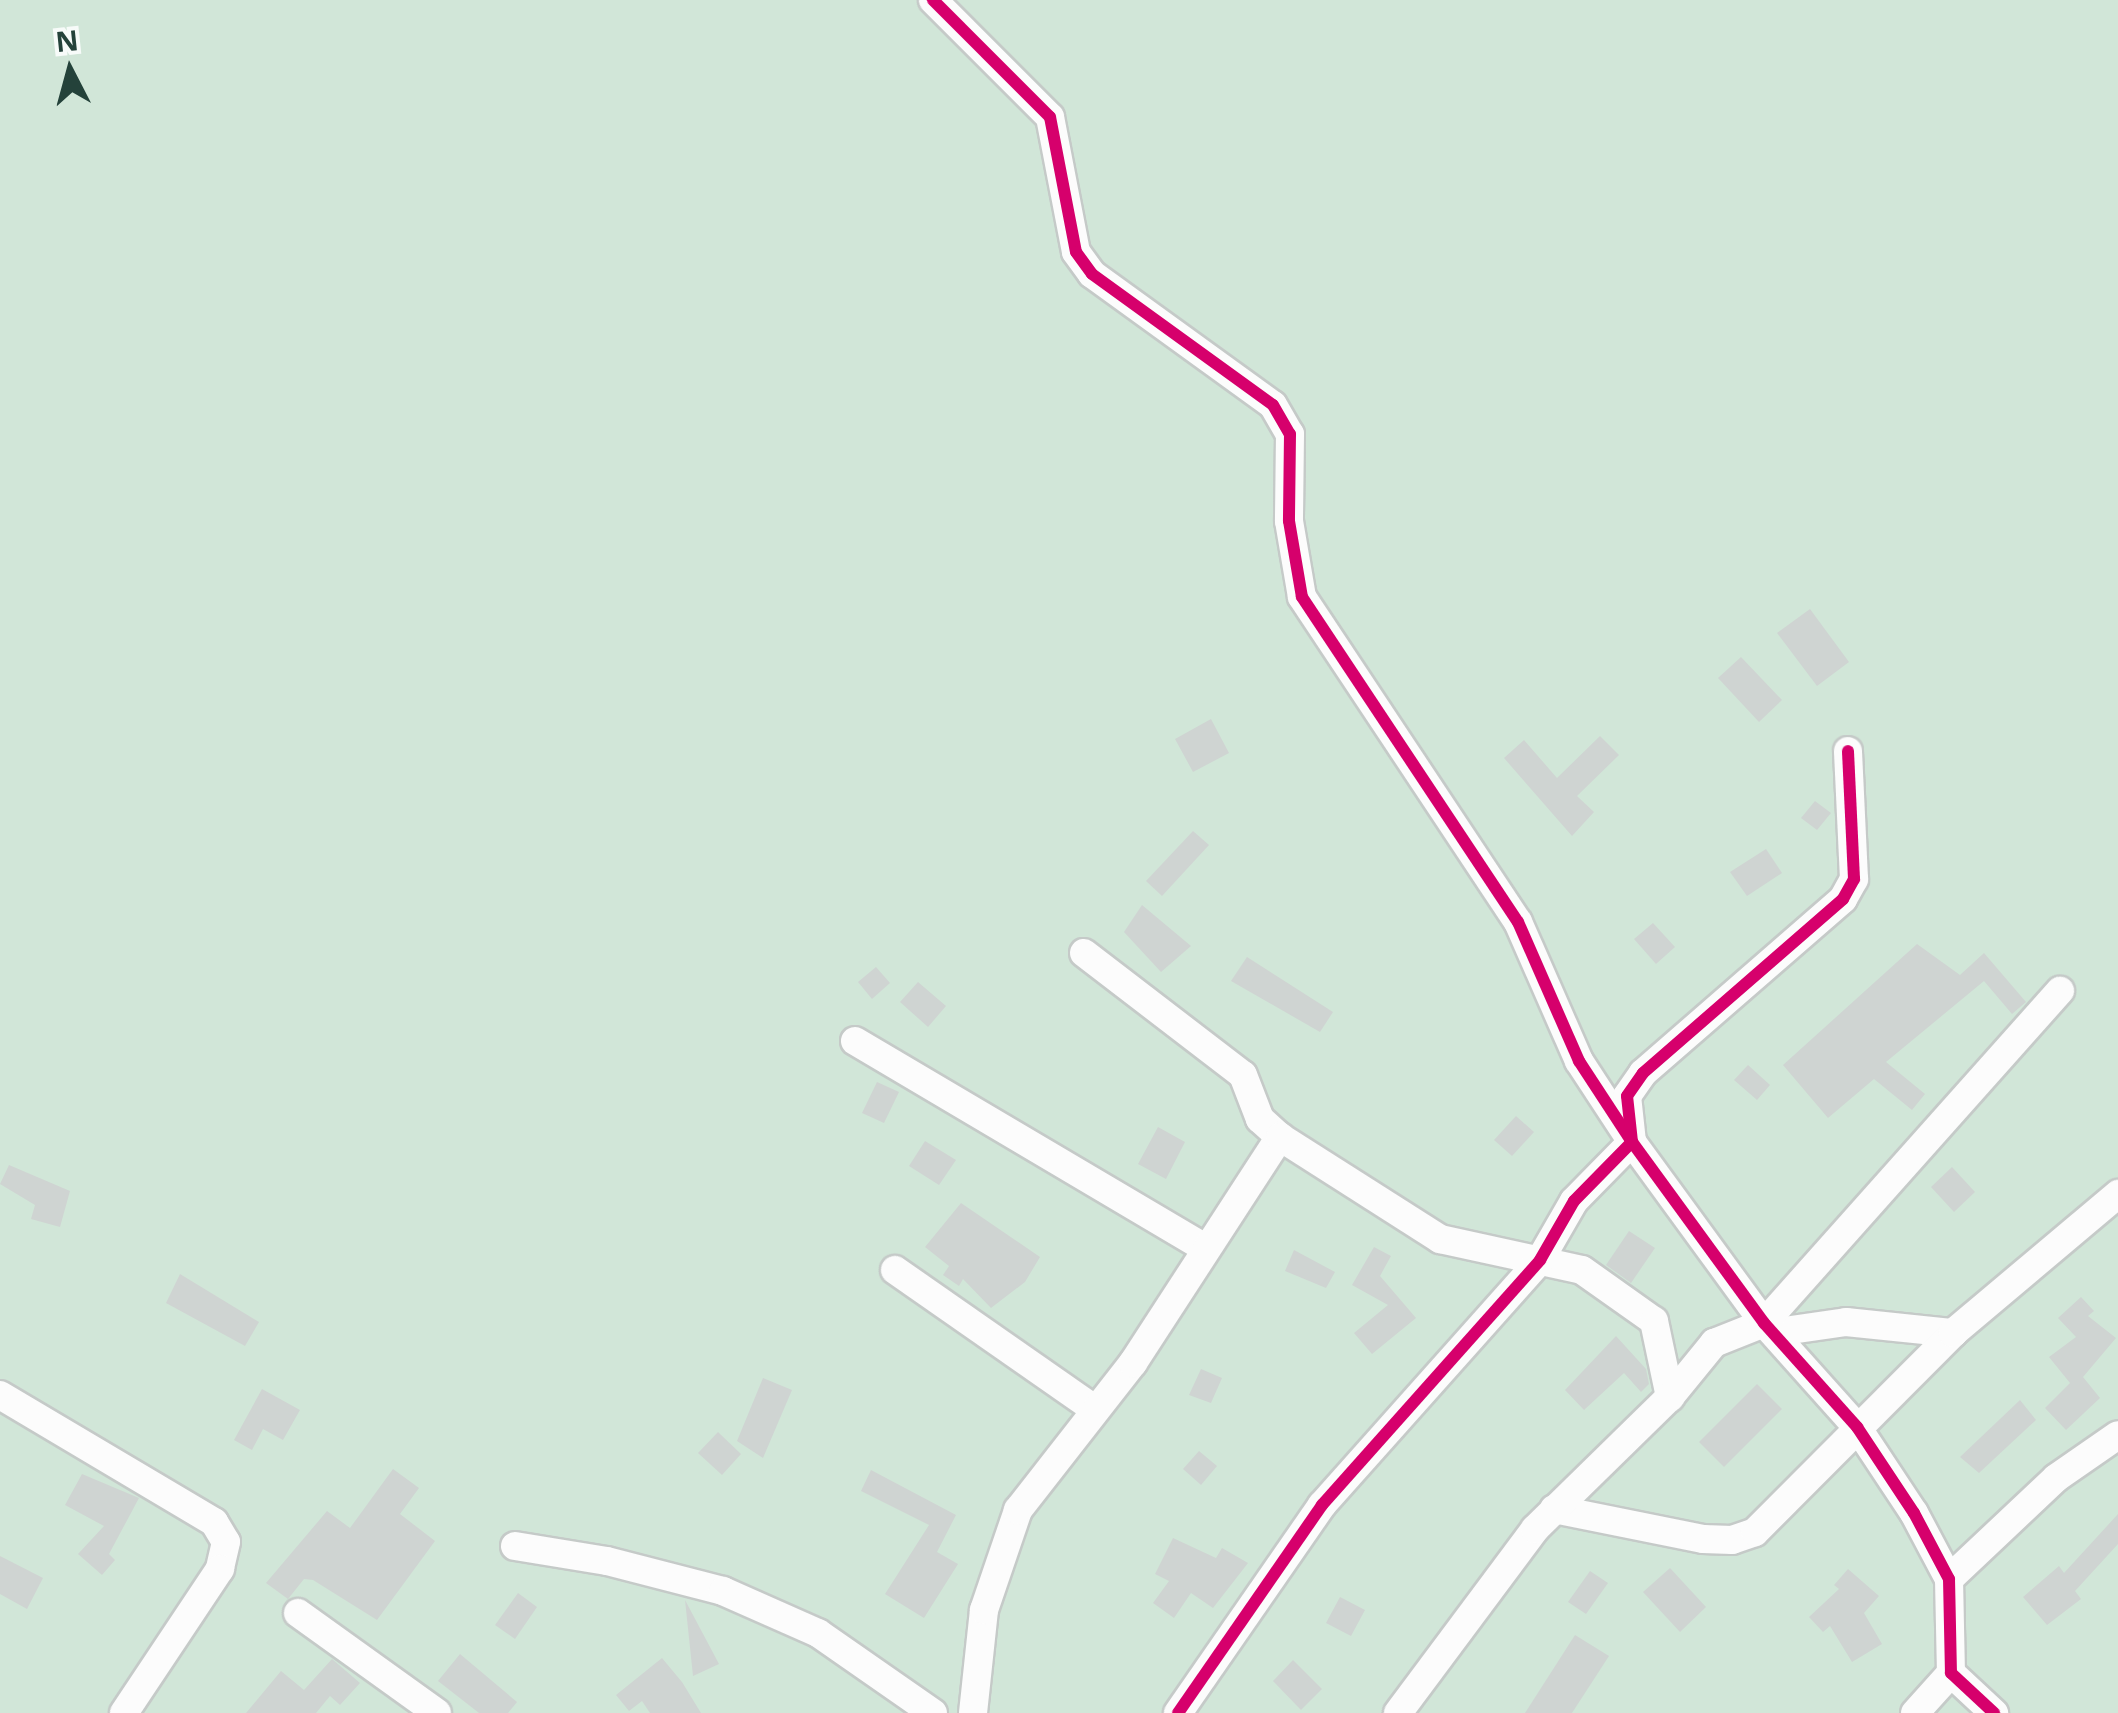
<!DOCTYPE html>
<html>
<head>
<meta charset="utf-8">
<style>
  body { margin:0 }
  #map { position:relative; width:2118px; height:1713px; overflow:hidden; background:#e8edeb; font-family:"Open Sans",sans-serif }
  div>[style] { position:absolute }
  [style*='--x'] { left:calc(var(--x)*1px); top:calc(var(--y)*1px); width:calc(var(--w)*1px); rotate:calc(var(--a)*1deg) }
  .green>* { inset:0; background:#d1e6d8 }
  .building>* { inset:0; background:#cfd4d2 }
  .roads { filter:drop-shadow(2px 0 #c5cac8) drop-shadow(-2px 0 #c5cac8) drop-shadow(0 2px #c5cac8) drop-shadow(0 -2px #c5cac8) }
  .street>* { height:28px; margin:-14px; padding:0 14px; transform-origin:14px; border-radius:14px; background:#fcfcfc }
  .cycleway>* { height:12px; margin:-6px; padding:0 6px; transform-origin:6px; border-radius:6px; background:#d6006c }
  span { translate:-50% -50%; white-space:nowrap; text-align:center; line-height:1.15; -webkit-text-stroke:8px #f7fbf9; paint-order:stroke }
  .north { position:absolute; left:20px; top:20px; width:100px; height:100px; -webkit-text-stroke:8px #f7fbf9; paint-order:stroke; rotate:354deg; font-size:28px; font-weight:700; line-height:40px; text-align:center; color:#24423a }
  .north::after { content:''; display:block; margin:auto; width:35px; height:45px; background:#24423a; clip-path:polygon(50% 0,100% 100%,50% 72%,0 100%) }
</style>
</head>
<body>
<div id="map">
  <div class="green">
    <div style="clip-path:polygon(0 0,2118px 0,2118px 1713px,0 1713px)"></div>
  </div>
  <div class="building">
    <div style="clip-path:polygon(1810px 609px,1849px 662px,1817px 686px,1777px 633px)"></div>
    <div style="clip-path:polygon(1741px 657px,1782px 700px,1759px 722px,1718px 678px)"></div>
    <div style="clip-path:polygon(1211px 719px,1229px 753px,1193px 772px,1175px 739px)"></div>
    <div style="clip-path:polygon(1600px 736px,1619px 755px,1577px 796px,1594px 812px,1572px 836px,1504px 758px,1524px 740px,1557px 778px)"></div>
    <div style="clip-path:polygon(1815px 801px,1831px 813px,1817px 830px,1801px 818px)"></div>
    <div style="clip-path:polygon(1193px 831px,1209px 845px,1162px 896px,1146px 881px)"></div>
    <div style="clip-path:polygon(1766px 849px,1782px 873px,1747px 896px,1730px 872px)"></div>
    <div style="clip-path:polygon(1142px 905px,1191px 946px,1161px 972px,1124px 932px)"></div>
    <div style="clip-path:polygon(1653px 923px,1675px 947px,1656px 964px,1634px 939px)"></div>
    <div style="clip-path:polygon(1917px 944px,1960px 975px,1984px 953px,2026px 1002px,2012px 1014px,1984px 981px,1886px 1062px,1925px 1094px,1912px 1110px,1874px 1079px,1828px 1118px,1783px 1065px)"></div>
    <div style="clip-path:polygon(1247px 957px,1333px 1012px,1320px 1032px,1231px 981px)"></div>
    <div style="clip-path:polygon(876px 967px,890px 983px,872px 999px,858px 982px)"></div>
    <div style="clip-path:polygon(918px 982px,946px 1006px,928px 1027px,900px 1002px)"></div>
    <div style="clip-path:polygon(1748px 1065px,1770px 1085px,1757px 1100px,1734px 1080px)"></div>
    <div style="clip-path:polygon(877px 1082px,899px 1092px,884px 1123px,862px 1113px)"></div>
    <div style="clip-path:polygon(1516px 1116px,1534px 1132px,1512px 1156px,1494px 1140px)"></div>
    <div style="clip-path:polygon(1158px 1127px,1185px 1142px,1166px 1179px,1138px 1164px)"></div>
    <div style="clip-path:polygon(925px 1141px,956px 1160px,939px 1185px,909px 1166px)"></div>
    <div style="clip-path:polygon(9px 1165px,70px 1191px,60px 1227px,31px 1219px,35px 1205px,0 1184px)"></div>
    <div style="clip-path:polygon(1952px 1167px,1975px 1192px,1954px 1212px,1931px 1187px)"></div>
    <div style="clip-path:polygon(961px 1203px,1040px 1257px,1025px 1282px,991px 1308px,963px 1279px,959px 1286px,943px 1275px,949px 1266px,925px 1247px)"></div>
    <div style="clip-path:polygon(1629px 1231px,1655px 1248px,1631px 1283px,1606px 1265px)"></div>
    <div style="clip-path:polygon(1374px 1247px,1391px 1256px,1380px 1276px,1416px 1318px,1372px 1354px,1354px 1333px,1388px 1305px,1352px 1285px)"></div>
    <div style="clip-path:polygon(1294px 1250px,1335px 1272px,1326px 1288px,1285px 1271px)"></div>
    <div style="clip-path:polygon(180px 1274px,259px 1322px,245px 1346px,166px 1303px)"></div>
    <div style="clip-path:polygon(2081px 1297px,2094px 1311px,2088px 1316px,2116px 1338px,2083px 1377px,2100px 1398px,2066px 1430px,2045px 1408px,2070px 1383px,2049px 1357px,2076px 1337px,2058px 1318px)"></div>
    <div style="clip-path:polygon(1616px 1336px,1646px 1369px,1649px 1384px,1641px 1392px,1624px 1373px,1584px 1410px,1565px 1390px)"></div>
    <div style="clip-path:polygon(1201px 1369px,1222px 1378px,1211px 1403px,1189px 1395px)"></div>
    <div style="clip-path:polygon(763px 1378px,792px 1390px,763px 1458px,737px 1441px)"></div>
    <div style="clip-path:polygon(1757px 1384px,1782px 1409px,1724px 1467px,1699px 1442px)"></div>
    <div style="clip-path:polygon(262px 1389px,300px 1410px,283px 1440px,263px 1429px,252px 1450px,234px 1440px)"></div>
    <div style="clip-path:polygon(2020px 1400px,2036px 1420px,1979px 1473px,1960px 1457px)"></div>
    <div style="clip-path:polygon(718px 1432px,741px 1454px,722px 1475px,698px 1453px)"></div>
    <div style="clip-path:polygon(1199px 1451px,1217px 1466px,1201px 1485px,1183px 1469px)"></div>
    <div style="clip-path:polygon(393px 1469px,419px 1488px,400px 1514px,435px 1541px,377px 1620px,313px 1580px,304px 1579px,288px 1599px,266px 1583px,327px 1511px,350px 1528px)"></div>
    <div style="clip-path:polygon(871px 1470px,956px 1515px,937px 1552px,958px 1564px,924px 1618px,885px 1594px,929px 1525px,861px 1491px)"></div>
    <div style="clip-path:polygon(82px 1474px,139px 1498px,109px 1554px,115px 1560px,102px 1575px,78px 1554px,104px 1526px,65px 1505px)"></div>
    <div style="clip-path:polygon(2118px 1514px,2118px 1544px,2075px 1591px,2081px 1599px,2047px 1625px,2023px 1597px,2059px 1566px,2064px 1573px)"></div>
    <div style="clip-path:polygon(1173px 1538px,1216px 1558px,1222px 1548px,1248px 1563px,1213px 1608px,1191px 1593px,1174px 1618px,1153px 1603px,1169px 1581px,1155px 1574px)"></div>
    <div style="clip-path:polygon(0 1556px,43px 1578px,27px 1609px,0 1594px)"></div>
    <div style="clip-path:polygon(1670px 1568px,1706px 1607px,1680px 1632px,1643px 1592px)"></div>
    <div style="clip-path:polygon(1848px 1569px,1879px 1596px,1864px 1613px,1882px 1644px,1852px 1662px,1830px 1626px,1823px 1632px,1809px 1617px,1839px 1589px,1834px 1585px)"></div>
    <div style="clip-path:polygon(1590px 1571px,1608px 1583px,1586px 1614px,1568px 1602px)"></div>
    <div style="clip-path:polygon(518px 1593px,537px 1607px,515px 1639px,495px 1625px)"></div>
    <div style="clip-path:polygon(1340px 1597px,1365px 1610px,1351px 1636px,1326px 1623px)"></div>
    <div style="clip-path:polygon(685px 1600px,719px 1664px,693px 1676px)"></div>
    <div style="clip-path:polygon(1575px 1635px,1609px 1656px,1572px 1713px,1525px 1713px)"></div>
    <div style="clip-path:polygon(460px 1654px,517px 1702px,508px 1713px,479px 1713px,438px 1681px)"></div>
    <div style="clip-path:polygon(662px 1658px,682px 1682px,701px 1713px,650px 1713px,642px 1701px,629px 1711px,616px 1695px)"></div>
    <div style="clip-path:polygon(332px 1659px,360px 1683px,340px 1705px,330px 1696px,316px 1713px,246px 1713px,281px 1671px,304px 1690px)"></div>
    <div style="clip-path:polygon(1293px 1660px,1322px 1689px,1301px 1710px,1273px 1681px)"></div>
  </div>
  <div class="roads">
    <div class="street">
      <div style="--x:933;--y:0;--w:165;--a:45"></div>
      <div style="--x:1050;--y:117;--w:137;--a:79.1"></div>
      <div style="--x:1076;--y:252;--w:27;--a:54"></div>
      <div style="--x:1092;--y:274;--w:223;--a:35.9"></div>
      <div style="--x:1273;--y:405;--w:34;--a:60"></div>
      <div style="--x:1290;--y:434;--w:87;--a:90.7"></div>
      <div style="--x:1289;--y:521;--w:77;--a:80.3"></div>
      <div style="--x:1302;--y:597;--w:390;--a:56.4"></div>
      <div style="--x:1518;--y:922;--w:152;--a:66.3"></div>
      <div style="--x:1579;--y:1061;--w:97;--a:56.8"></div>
      <div style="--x:1632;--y:1142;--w:224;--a:53.9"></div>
      <div style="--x:1764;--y:1323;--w:140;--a:48.2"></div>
      <div style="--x:1857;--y:1427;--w:103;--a:56.5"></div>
      <div style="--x:1914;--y:1513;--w:75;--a:62.1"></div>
      <div style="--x:1949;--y:1579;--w:94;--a:88.8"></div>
      <div style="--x:1951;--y:1673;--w:59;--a:42.9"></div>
      <div style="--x:1084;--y:953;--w:200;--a:37.5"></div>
      <div style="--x:1243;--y:1075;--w:47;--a:68.9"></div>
      <div style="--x:1260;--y:1119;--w:27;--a:42"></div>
      <div style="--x:855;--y:1041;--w:405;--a:30.6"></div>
      <div style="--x:895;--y:1270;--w:243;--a:34.9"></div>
      <div style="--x:1777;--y:1332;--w:70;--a:-8.2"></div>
      <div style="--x:1846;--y:1322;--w:108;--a:5.9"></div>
      <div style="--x:0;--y:1395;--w:249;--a:30.7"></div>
      <div style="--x:214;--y:1522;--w:23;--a:59"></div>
      <div style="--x:226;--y:1542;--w:28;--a:103"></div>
      <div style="--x:220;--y:1569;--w:173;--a:123.7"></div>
      <div style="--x:1554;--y:1509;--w:152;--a:11.4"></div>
      <div style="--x:1703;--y:1539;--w:29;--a:2"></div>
      <div style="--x:1732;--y:1540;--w:24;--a:-19"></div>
      <div style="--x:1755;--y:1532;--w:281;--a:-45.1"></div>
      <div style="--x:1953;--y:1333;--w:216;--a:-40.1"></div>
      <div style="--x:515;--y:1546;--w:93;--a:9.3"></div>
      <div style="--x:607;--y:1561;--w:120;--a:14.5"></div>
      <div style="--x:723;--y:1591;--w:104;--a:23.9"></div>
      <div style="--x:818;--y:1633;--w:140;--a:34.8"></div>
      <div style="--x:1949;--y:1579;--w:147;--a:-43.3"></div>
      <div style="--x:2056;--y:1478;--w:75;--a:-34.7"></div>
      <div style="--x:298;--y:1613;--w:171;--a:35.7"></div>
      <div style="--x:973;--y:1713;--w:104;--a:-83.9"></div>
      <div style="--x:984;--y:1610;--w:106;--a:-71.2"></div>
      <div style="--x:1018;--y:1510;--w:187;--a:-52"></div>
      <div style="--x:1133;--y:1363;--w:270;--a:-57"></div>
      <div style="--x:1280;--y:1137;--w:190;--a:32.5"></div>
      <div style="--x:1440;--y:1239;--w:145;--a:12.3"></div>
      <div style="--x:1582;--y:1270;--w:88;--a:35.3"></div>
      <div style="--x:1654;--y:1321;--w:78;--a:78.1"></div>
      <div style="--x:1178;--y:1713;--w:253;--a:-55.3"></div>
      <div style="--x:1322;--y:1505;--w:328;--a:-48.3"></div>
      <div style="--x:1540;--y:1260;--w:68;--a:-60"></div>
      <div style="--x:1574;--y:1201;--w:83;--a:-45.5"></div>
      <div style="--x:1632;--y:1142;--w:46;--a:-96.2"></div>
      <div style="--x:1627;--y:1096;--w:28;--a:-55"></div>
      <div style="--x:1643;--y:1073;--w:265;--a:-41"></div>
      <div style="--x:1843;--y:899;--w:23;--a:-61"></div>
      <div style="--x:1854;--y:879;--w:128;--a:-92.7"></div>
      <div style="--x:1398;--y:1713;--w:229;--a:-53.3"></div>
      <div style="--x:1535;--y:1529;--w:189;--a:-44.4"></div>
      <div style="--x:1670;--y:1397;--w:70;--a:-50.8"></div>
      <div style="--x:1714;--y:1343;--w:54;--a:-21.8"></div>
      <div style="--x:1764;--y:1323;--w:445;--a:-48.3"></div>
      <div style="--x:1915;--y:1713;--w:54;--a:-48"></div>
    </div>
  </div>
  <div class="cycleway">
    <div style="--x:933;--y:0;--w:165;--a:45"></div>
    <div style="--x:1050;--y:117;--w:137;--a:79.1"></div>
    <div style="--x:1076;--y:252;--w:27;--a:54"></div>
    <div style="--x:1092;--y:274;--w:223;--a:35.9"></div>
    <div style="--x:1273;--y:405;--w:34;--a:60"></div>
    <div style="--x:1290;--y:434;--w:87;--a:90.7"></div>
    <div style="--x:1289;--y:521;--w:77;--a:80.3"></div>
    <div style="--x:1302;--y:597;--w:390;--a:56.4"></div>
    <div style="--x:1518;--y:922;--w:152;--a:66.3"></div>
    <div style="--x:1579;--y:1061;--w:97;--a:56.8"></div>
    <div style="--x:1632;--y:1142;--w:224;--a:53.9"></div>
    <div style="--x:1764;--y:1323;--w:140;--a:48.2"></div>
    <div style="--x:1857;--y:1427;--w:103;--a:56.5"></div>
    <div style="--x:1914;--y:1513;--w:75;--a:62.1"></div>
    <div style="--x:1949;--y:1579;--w:94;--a:88.8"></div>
    <div style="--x:1951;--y:1673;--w:59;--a:42.9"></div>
    <div style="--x:1178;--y:1713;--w:253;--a:-55.3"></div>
    <div style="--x:1322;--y:1505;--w:328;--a:-48.3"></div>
    <div style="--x:1540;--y:1260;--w:68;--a:-60"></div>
    <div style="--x:1574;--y:1201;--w:83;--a:-45.5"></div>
    <div style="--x:1632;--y:1142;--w:46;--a:-96.2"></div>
    <div style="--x:1627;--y:1096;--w:28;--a:-55"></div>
    <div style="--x:1643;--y:1073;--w:265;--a:-41"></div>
    <div style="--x:1843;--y:899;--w:23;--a:-61"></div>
    <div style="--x:1854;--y:879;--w:128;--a:-92.7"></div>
  </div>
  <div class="north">N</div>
</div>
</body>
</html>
